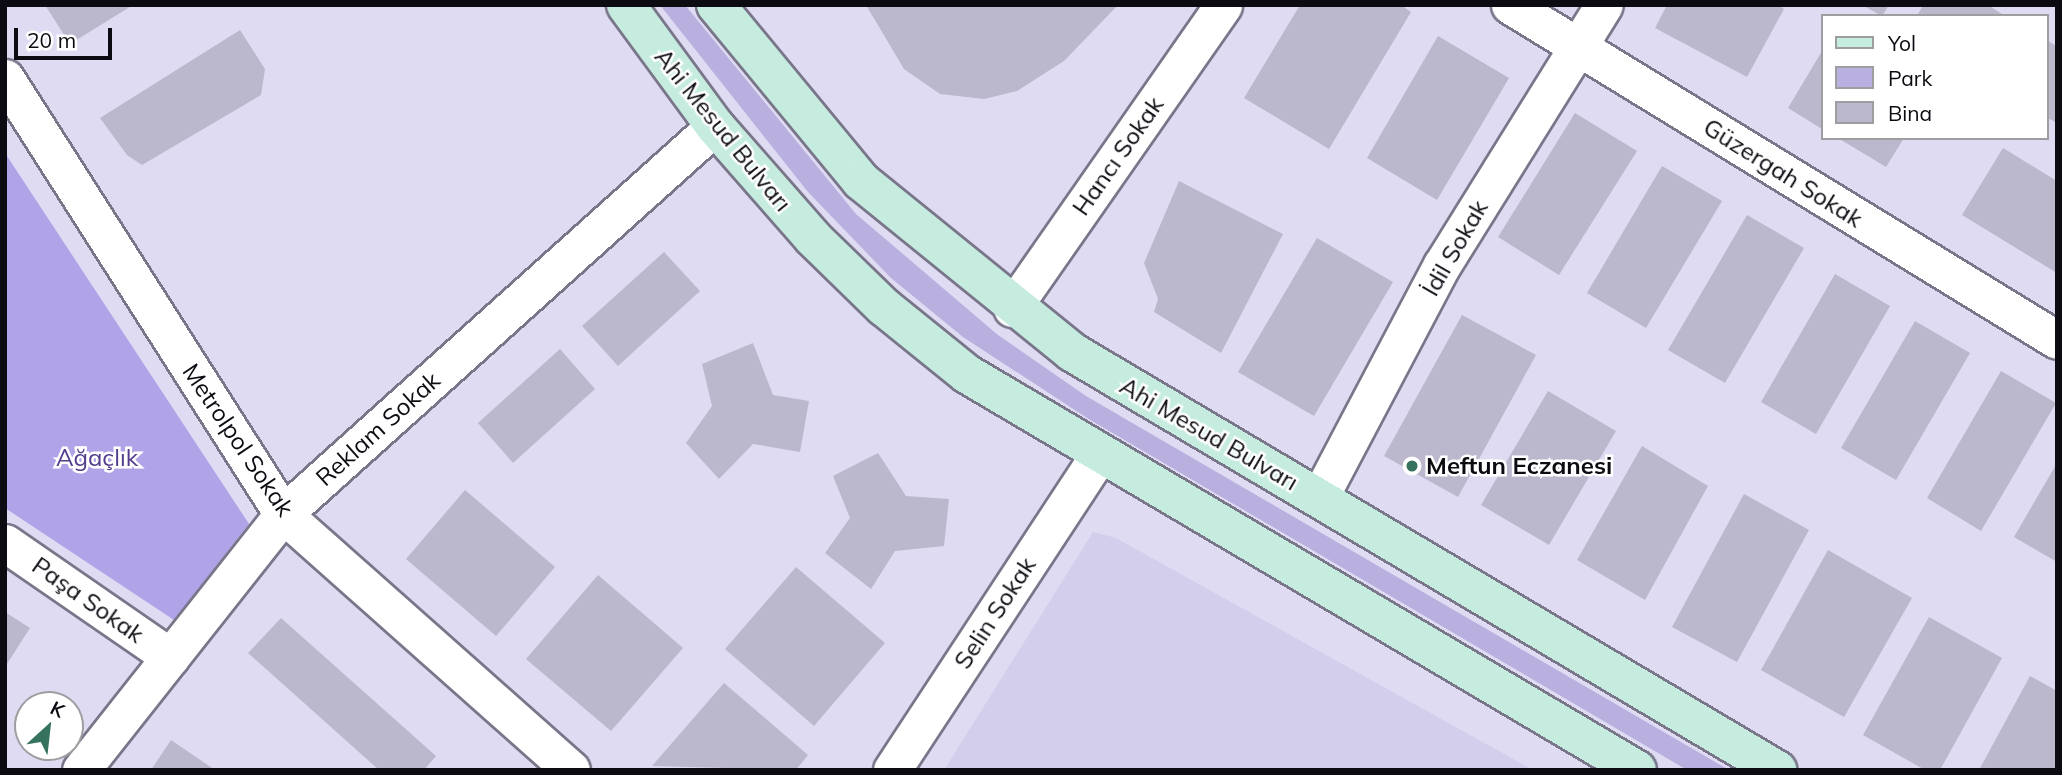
<!DOCTYPE html>
<html>
<head>
<meta charset="utf-8">
<style>
  body { margin:0 }
  #map { position:relative; width:2062px; height:775px; overflow:hidden; background:#dfdbf2; font-family:Mulish,sans-serif }
  div>[style] { position:absolute }
  [style*='--x'] { left:calc(var(--x)*1px); top:calc(var(--y)*1px); width:calc(var(--w)*1px); rotate:calc(var(--a)*1deg) }
  .built>* { inset:0; background:#d3ceec }
  .green>* { inset:0; background:#b9b0e0 }
  .forest>* { inset:0; background:#b1a3e8 }
  .building>* { inset:0; background:#bbb7cd }
  .roads { filter:drop-shadow(2px 0 #79768a) drop-shadow(-2px 0 #79768a) drop-shadow(0 2px #79768a) drop-shadow(0 -2px #79768a) }
  .street>* { height:37px; margin:-18.5px; padding:0 18.5px; transform-origin:18.5px; border-radius:18.5px; background:#fff }
  .secondary>* { height:38px; margin:-19px; padding:0 19px; transform-origin:19px; border-radius:19px; background:#c6ece0 }
  .dots>* { width:19px; height:19px; translate:-50% -50%; box-sizing:border-box; border:4px solid #fff; border-radius:50% }
  span { translate:-50% -50%; white-space:nowrap; text-align:center; line-height:1.15; -webkit-text-stroke:5px #fff; paint-order:stroke }
  .street-label { font-size:24px; color:#0d0b12 }
  .park-label { font-size:24px; color:#543d8d }
  .poi-label { font-size:24px; color:#0d0b12; font-weight:700 }
  .left { translate:0 -50%; text-align:left }
  .frame { position:absolute; inset:0; border:7px solid #0d0b12; pointer-events:none }
  .legend { position:absolute; left:1821px; top:14px; width:228px; height:126px; box-sizing:border-box; background:#fff; border:2px solid #9e9da0; margin:0; padding:9px 12px; list-style:none; font-size:21px; color:#0d0b12 }
  .legend li { display:flex; align-items:center; gap:14px; height:35px }
  .legend b { width:35px; border:2px solid #9e9da0 }
  .north { position:absolute; left:14px; top:691px; width:70px; height:70px; box-sizing:border-box; background:#fff; border:2px solid #9e9da0; border-radius:50%; rotate:27deg; font-size:19px; font-weight:700; line-height:28px; text-align:center; color:#0d0b12 }
  .north::after { content:''; display:block; margin:auto; width:24px; height:32px; background:#36735e; clip-path:polygon(50% 0,100% 100%,50% 72%,0 100%) }
  .scale { position:absolute; left:14px; top:28px; width:98px; height:32px; box-sizing:border-box; border:4px solid #0d0b12; border-top:0; padding-left:9px; font-size:21px; line-height:24px; white-space:nowrap; color:#0d0b12; -webkit-text-stroke:5px #fff; paint-order:stroke }
</style>
</head>
<body>
<div id="map">
  <div class="built">
    <div style="clip-path:polygon(1093px 532px,1116px 538px,1533px 770px,944px 770px)"></div>
  </div>
  <div class="green">
    <div style="clip-path:polygon(660px 5px,685px 5px,856px 214px,998px 335px,1086px 396px,1729px 770px,1687px 770px,1087px 418px,963px 337px,891px 278px,808px 192px)"></div>
  </div>
  <div class="forest">
    <div style="clip-path:polygon(5px 153px,249px 524px,174px 620px,5px 508px)"></div>
  </div>
  <div class="building">
    <div style="clip-path:polygon(45px 5px,133px 5px,70px 44px)"></div>
    <div style="clip-path:polygon(866px 5px,1118px 5px,1064px 61px,1017px 91px,984px 99px,940px 94px,904px 69px)"></div>
    <div style="clip-path:polygon(1300px 5px,1401px 5px,1411px 12px,1329px 149px,1244px 98px)"></div>
    <div style="clip-path:polygon(1667px 5px,1778px 5px,1784px 9px,1747px 77px,1655px 28px)"></div>
    <div style="clip-path:polygon(1862px 5px,1889px 5px,1882px 16px)"></div>
    <div style="clip-path:polygon(1923px 5px,1988px 5px,2005px 16px,1917px 16px)"></div>
    <div style="clip-path:polygon(240px 30px,265px 69px,261px 95px,142px 165px,127px 155px,100px 118px)"></div>
    <div style="clip-path:polygon(1438px 36px,1509px 78px,1437px 200px,1367px 158px)"></div>
    <div style="clip-path:polygon(2046px 40px,2057px 46px,2057px 123px,2046px 117px)"></div>
    <div style="clip-path:polygon(1822px 51px,1822px 129px,1788px 108px)"></div>
    <div style="clip-path:polygon(1575px 113px,1637px 151px,1559px 275px,1498px 237px)"></div>
    <div style="clip-path:polygon(1838px 138px,1904px 138px,1886px 167px)"></div>
    <div style="clip-path:polygon(2003px 148px,2057px 181px,2057px 273px,1962px 215px)"></div>
    <div style="clip-path:polygon(1662px 166px,1722px 201px,1646px 328px,1587px 293px)"></div>
    <div style="clip-path:polygon(1179px 181px,1283px 234px,1221px 353px,1154px 312px,1158px 299px,1144px 263px)"></div>
    <div style="clip-path:polygon(1747px 215px,1804px 248px,1725px 383px,1668px 350px)"></div>
    <div style="clip-path:polygon(1317px 238px,1393px 282px,1314px 416px,1238px 372px)"></div>
    <div style="clip-path:polygon(664px 252px,700px 291px,618px 366px,582px 326px)"></div>
    <div style="clip-path:polygon(1835px 274px,1890px 306px,1816px 434px,1761px 402px)"></div>
    <div style="clip-path:polygon(1462px 315px,1536px 355px,1458px 497px,1384px 456px)"></div>
    <div style="clip-path:polygon(1915px 321px,1970px 353px,1896px 480px,1841px 448px)"></div>
    <div style="clip-path:polygon(753px 343px,773px 395px,809px 401px,800px 452px,753px 444px,719px 479px,686px 443px,712px 406px,702px 364px)"></div>
    <div style="clip-path:polygon(560px 349px,595px 389px,513px 463px,478px 423px)"></div>
    <div style="clip-path:polygon(2001px 371px,2056px 403px,1981px 531px,1927px 498px)"></div>
    <div style="clip-path:polygon(1548px 391px,1616px 431px,1549px 545px,1481px 505px)"></div>
    <div style="clip-path:polygon(1642px 446px,1708px 486px,1645px 600px,1577px 560px)"></div>
    <div style="clip-path:polygon(878px 453px,906px 496px,949px 499px,944px 546px,895px 551px,871px 589px,825px 553px,850px 518px,833px 476px)"></div>
    <div style="clip-path:polygon(2057px 463px,2057px 562px,2014px 537px)"></div>
    <div style="clip-path:polygon(465px 490px,555px 567px,496px 636px,406px 559px)"></div>
    <div style="clip-path:polygon(1744px 494px,1809px 530px,1737px 662px,1672px 627px)"></div>
    <div style="clip-path:polygon(1828px 550px,1912px 598px,1844px 717px,1761px 670px)"></div>
    <div style="clip-path:polygon(796px 567px,885px 643px,814px 726px,725px 649px)"></div>
    <div style="clip-path:polygon(598px 575px,683px 648px,611px 731px,526px 659px)"></div>
    <div style="clip-path:polygon(5px 612px,30px 628px,5px 667px)"></div>
    <div style="clip-path:polygon(1929px 617px,2002px 658px,1940px 770px,1925px 770px,1863px 735px)"></div>
    <div style="clip-path:polygon(281px 618px,436px 756px,424px 770px,379px 770px,248px 653px)"></div>
    <div style="clip-path:polygon(2030px 676px,2057px 691px,2057px 770px,1979px 770px)"></div>
    <div style="clip-path:polygon(724px 683px,808px 755px,796px 770px,652px 766px)"></div>
    <div style="clip-path:polygon(171px 740px,215px 770px,151px 770px)"></div>
  </div>
  <div class="roads">
    <div class="street">
      <div style="--x:1510;--y:5;--w:641;--a:31.48"></div>
      <div style="--x:5;--y:78;--w:517;--a:57.48"></div>
      <div style="--x:283;--y:514;--w:385;--a:41.6"></div>
      <div style="--x:1012;--y:308;--w:369;--a:-55.1"></div>
      <div style="--x:1319;--y:498;--w:263;--a:-62.2"></div>
      <div style="--x:1442;--y:265;--w:306;--a:-58.1"></div>
      <div style="--x:5;--y:543;--w:201;--a:34.6"></div>
      <div style="--x:81;--y:770;--w:326;--a:-51.7"></div>
      <div style="--x:283;--y:514;--w:581;--a:-41.93"></div>
      <div style="--x:892;--y:770;--w:376;--a:-56.7"></div>
    </div>
    <div class="secondary">
      <div style="--x:626;--y:5;--w:150;--a:53.7"></div>
      <div style="--x:715;--y:126;--w:149;--a:48.8"></div>
      <div style="--x:813;--y:238;--w:99;--a:44.2"></div>
      <div style="--x:884;--y:307;--w:107;--a:38.9"></div>
      <div style="--x:967;--y:374;--w:778;--a:30.58"></div>
      <div style="--x:716;--y:5;--w:228;--a:50.5"></div>
      <div style="--x:861;--y:181;--w:272;--a:39"></div>
      <div style="--x:1072;--y:352;--w:820;--a:30.66"></div>
    </div>
  </div>
  <div class="dots">
    <div style="left:1412px;top:466px;background:#36735e"></div>
  </div>
  <div class="street-label">
    <span style="left:723px;top:130px;rotate:51deg">Ahi Mesud Bulvarı</span>
    <span style="left:1118px;top:156px;rotate:-55deg">Hancı Sokak</span>
    <span style="left:1783px;top:173px;rotate:32deg">Güzergah Sokak</span>
    <span style="left:1455px;top:248px;rotate:-60deg">İdil Sokak</span>
    <span style="left:378px;top:429px;rotate:-42deg">Reklam Sokak</span>
    <span style="left:1209px;top:434px;rotate:30deg">Ahi Mesud Bulvarı</span>
    <span style="left:238px;top:440px;rotate:56deg">Metrolpol Sokak</span>
    <span style="left:88px;top:600px;rotate:35deg">Paşa Sokak</span>
    <span style="left:995px;top:613px;rotate:-57deg">Selin Sokak</span>
  </div>
  <div class="park-label">
    <span style="left:97px;top:458px">Ağaçlık</span>
  </div>
  <div class="poi-label">
    <span class="left" style="left:1426px;top:466px">Meftun Eczanesi</span>
  </div>
  <div class="frame"></div>
  <ul class="legend">
  <li><b style="height:9px;background:#c6ece0"></b>Yol</li>
  <li><b style="height:19px;background:#b9b0e0"></b>Park</li>
  <li><b style="height:19px;background:#bbb7cd"></b>Bina</li>
  </ul>
  <div class="north">K</div>
  <div class="scale">20 m</div>
</div>
</body>
</html>
